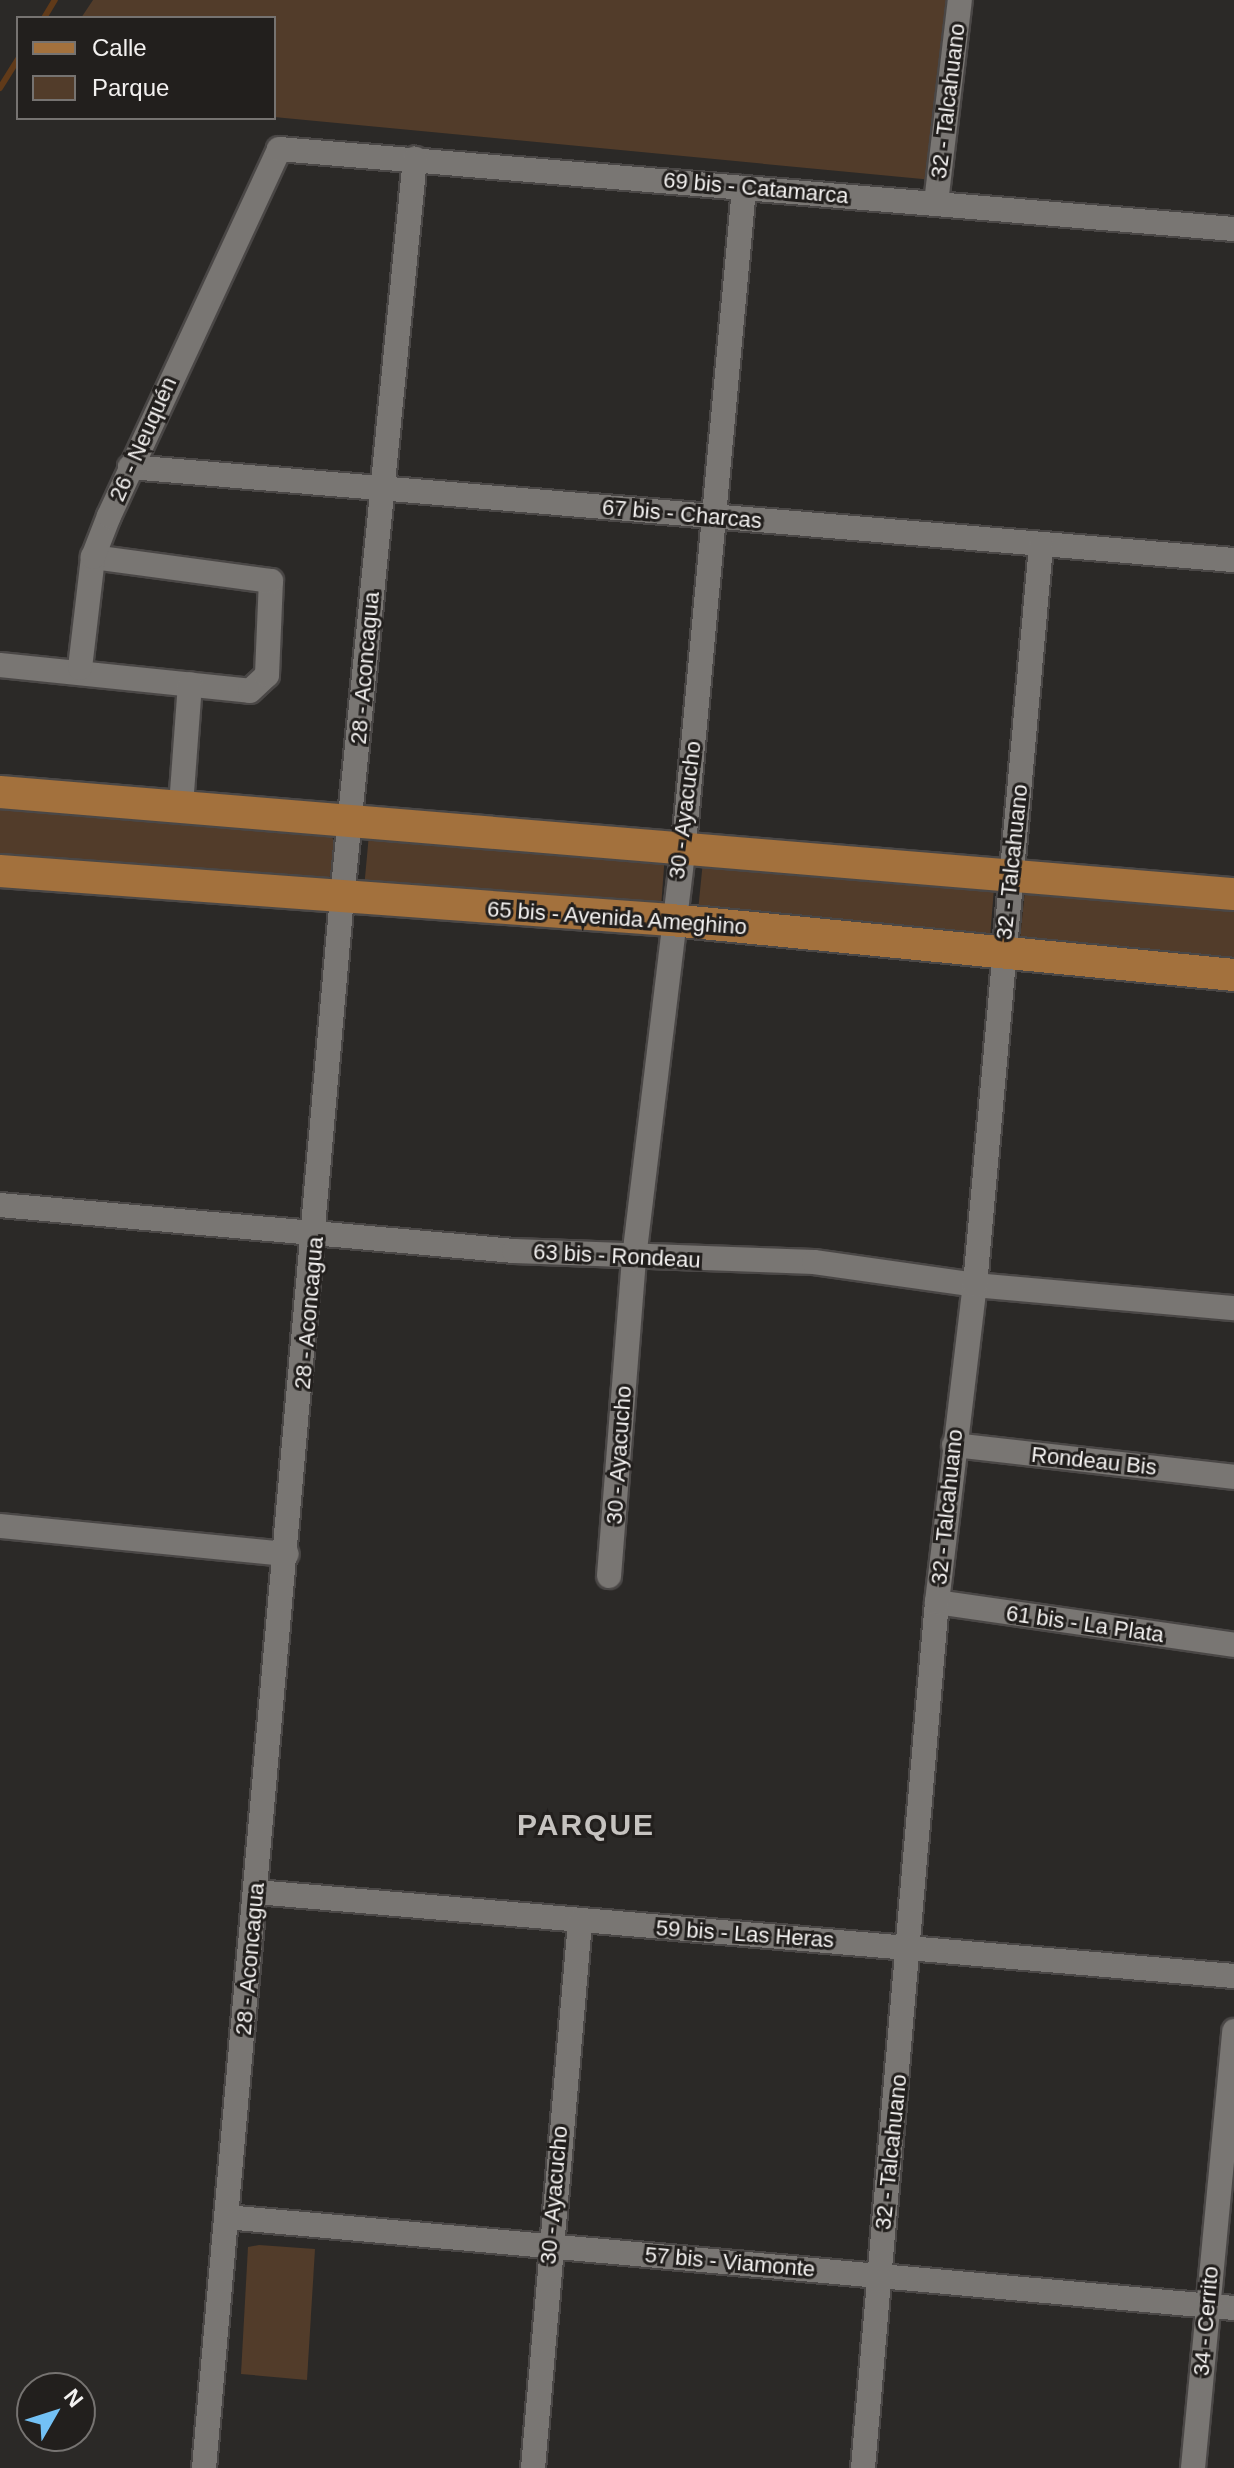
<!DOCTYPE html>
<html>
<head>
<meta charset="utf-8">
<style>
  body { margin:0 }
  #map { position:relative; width:1234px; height:2468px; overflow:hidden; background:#2b2927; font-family:Arial,sans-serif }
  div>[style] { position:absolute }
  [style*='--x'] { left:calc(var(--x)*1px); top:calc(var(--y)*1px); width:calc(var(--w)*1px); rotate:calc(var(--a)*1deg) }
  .green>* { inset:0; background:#523c2a }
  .stream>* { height:6px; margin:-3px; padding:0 3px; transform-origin:3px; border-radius:3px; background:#603a19 }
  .roads { filter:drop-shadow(2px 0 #4a4746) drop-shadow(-2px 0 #4a4746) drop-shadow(0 2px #4a4746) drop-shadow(0 -2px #4a4746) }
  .minor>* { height:24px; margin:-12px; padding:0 12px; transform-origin:12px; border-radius:12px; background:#797673 }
  .major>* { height:32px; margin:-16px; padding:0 16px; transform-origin:16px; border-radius:16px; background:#a3713d }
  span { translate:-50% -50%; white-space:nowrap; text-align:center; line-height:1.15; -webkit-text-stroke:6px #221f1d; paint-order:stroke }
  .street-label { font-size:22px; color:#f3f1f0 }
  .district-label { font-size:30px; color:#c6c3c0; font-weight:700; letter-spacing:2px }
  .legend { position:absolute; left:16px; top:16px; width:260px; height:104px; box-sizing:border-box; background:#221f1d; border:2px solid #767371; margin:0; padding:10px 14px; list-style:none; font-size:24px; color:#f3f1f0 }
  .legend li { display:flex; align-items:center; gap:16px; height:40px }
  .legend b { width:40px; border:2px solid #767371 }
  .north { position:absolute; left:16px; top:2372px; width:80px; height:80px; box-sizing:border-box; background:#221f1d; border:2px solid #767371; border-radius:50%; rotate:51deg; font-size:22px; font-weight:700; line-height:32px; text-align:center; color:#f3f1f0 }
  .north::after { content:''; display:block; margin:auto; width:28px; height:36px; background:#73c1f5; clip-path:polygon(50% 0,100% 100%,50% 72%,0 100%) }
</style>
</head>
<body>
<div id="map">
  <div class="green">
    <div style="clip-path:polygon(93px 0,949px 0,933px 180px,274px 117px,274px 18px,81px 18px)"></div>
    <div style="clip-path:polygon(0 803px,326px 831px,335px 841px,333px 873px,324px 883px,0 858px)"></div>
    <div style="clip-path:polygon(369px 834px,665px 853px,661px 908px,364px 889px)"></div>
    <div style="clip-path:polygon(703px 861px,994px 888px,990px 938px,698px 911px)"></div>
    <div style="clip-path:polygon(1025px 890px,1234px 909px,1234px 959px,1020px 939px)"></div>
    <div style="clip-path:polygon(259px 2245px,315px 2249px,307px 2380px,241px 2374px,248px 2247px)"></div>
  </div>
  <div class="stream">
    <div style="--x:44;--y:18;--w:21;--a:-59"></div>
    <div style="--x:0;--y:88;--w:34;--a:-58"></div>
  </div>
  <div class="roads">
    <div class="minor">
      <div style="--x:936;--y:203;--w:204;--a:-83.3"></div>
      <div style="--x:130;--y:467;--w:1108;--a:4.82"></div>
      <div style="--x:0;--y:665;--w:251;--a:5.9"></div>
      <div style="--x:250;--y:691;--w:23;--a:-43"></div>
      <div style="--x:267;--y:675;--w:94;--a:-87.6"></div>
      <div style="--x:271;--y:581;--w:180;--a:-172.3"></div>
      <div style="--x:80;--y:668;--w:112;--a:-83.3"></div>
      <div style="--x:93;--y:557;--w:44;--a:-68.7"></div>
      <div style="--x:109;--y:516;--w:404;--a:-65.1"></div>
      <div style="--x:279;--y:149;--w:958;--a:4.79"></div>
      <div style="--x:181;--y:806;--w:122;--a:-85.8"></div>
      <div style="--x:0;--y:1205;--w:516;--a:5.11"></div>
      <div style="--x:514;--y:1251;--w:300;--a:2.1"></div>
      <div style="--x:814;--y:1262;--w:163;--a:8.1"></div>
      <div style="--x:975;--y:1285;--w:260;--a:5.1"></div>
      <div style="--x:954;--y:1445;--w:282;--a:6.5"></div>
      <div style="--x:0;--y:1526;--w:288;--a:5.6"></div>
      <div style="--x:609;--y:1576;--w:319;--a:-85.5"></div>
      <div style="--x:634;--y:1258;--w:417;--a:-83.1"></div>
      <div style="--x:684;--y:844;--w:659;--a:-84.77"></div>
      <div style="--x:937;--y:1602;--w:300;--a:8.2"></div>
      <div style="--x:256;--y:1892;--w:982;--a:4.91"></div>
      <div style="--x:226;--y:2217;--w:1012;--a:5.16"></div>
      <div style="--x:204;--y:2468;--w:1576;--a:-84.98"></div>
      <div style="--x:342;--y:898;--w:743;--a:-84.36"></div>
      <div style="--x:533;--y:2468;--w:548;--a:-85.08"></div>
      <div style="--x:863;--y:2468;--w:869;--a:-85.12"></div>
      <div style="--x:937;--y:1602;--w:319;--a:-83.2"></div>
      <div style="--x:975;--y:1285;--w:742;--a:-84.9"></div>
      <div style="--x:1193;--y:2468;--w:439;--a:-84.6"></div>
    </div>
    <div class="major">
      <div style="--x:0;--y:792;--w:1238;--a:4.73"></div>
      <div style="--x:0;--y:871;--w:673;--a:4.18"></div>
      <div style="--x:671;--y:920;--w:566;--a:5.58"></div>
    </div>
  </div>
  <div class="street-label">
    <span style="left:948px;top:101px;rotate:-83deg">32 - Talcahuano</span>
    <span style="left:756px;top:188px;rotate:5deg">69 bis - Catamarca</span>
    <span style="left:143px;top:439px;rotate:-66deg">26 - Neuquén</span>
    <span style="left:682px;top:514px;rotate:5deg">67 bis - Charcas</span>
    <span style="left:365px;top:668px;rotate:-85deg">28 - Aconcagua</span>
    <span style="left:685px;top:810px;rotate:-83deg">30 - Ayacucho</span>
    <span style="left:1012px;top:862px;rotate:-84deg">32 - Talcahuano</span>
    <span style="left:617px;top:918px;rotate:4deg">65 bis - Avenida Ameghino</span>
    <span style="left:617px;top:1256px;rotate:3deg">63 bis - Rondeau</span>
    <span style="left:309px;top:1313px;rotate:-85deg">28 - Aconcagua</span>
    <span style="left:619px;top:1455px;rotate:-86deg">30 - Ayacucho</span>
    <span style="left:1094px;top:1461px;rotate:6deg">Rondeau Bis</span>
    <span style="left:947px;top:1507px;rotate:-84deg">32 - Talcahuano</span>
    <span style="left:1085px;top:1624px;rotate:8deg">61 bis - La Plata</span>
    <span style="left:745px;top:1934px;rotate:4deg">59 bis - Las Heras</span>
    <span style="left:250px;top:1959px;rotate:-85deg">28 - Aconcagua</span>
    <span style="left:891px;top:2152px;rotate:-84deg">32 - Talcahuano</span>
    <span style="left:554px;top:2195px;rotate:-85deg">30 - Ayacucho</span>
    <span style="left:730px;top:2262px;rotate:5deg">57 bis - Viamonte</span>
    <span style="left:1206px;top:2321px;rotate:-85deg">34 - Cerrito</span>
  </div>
  <div class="district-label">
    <span style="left:586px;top:1825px">PARQUE</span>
  </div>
  <ul class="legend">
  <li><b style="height:10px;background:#a3713d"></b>Calle</li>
  <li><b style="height:22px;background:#523c2a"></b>Parque</li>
  </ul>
  <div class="north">N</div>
</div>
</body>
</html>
